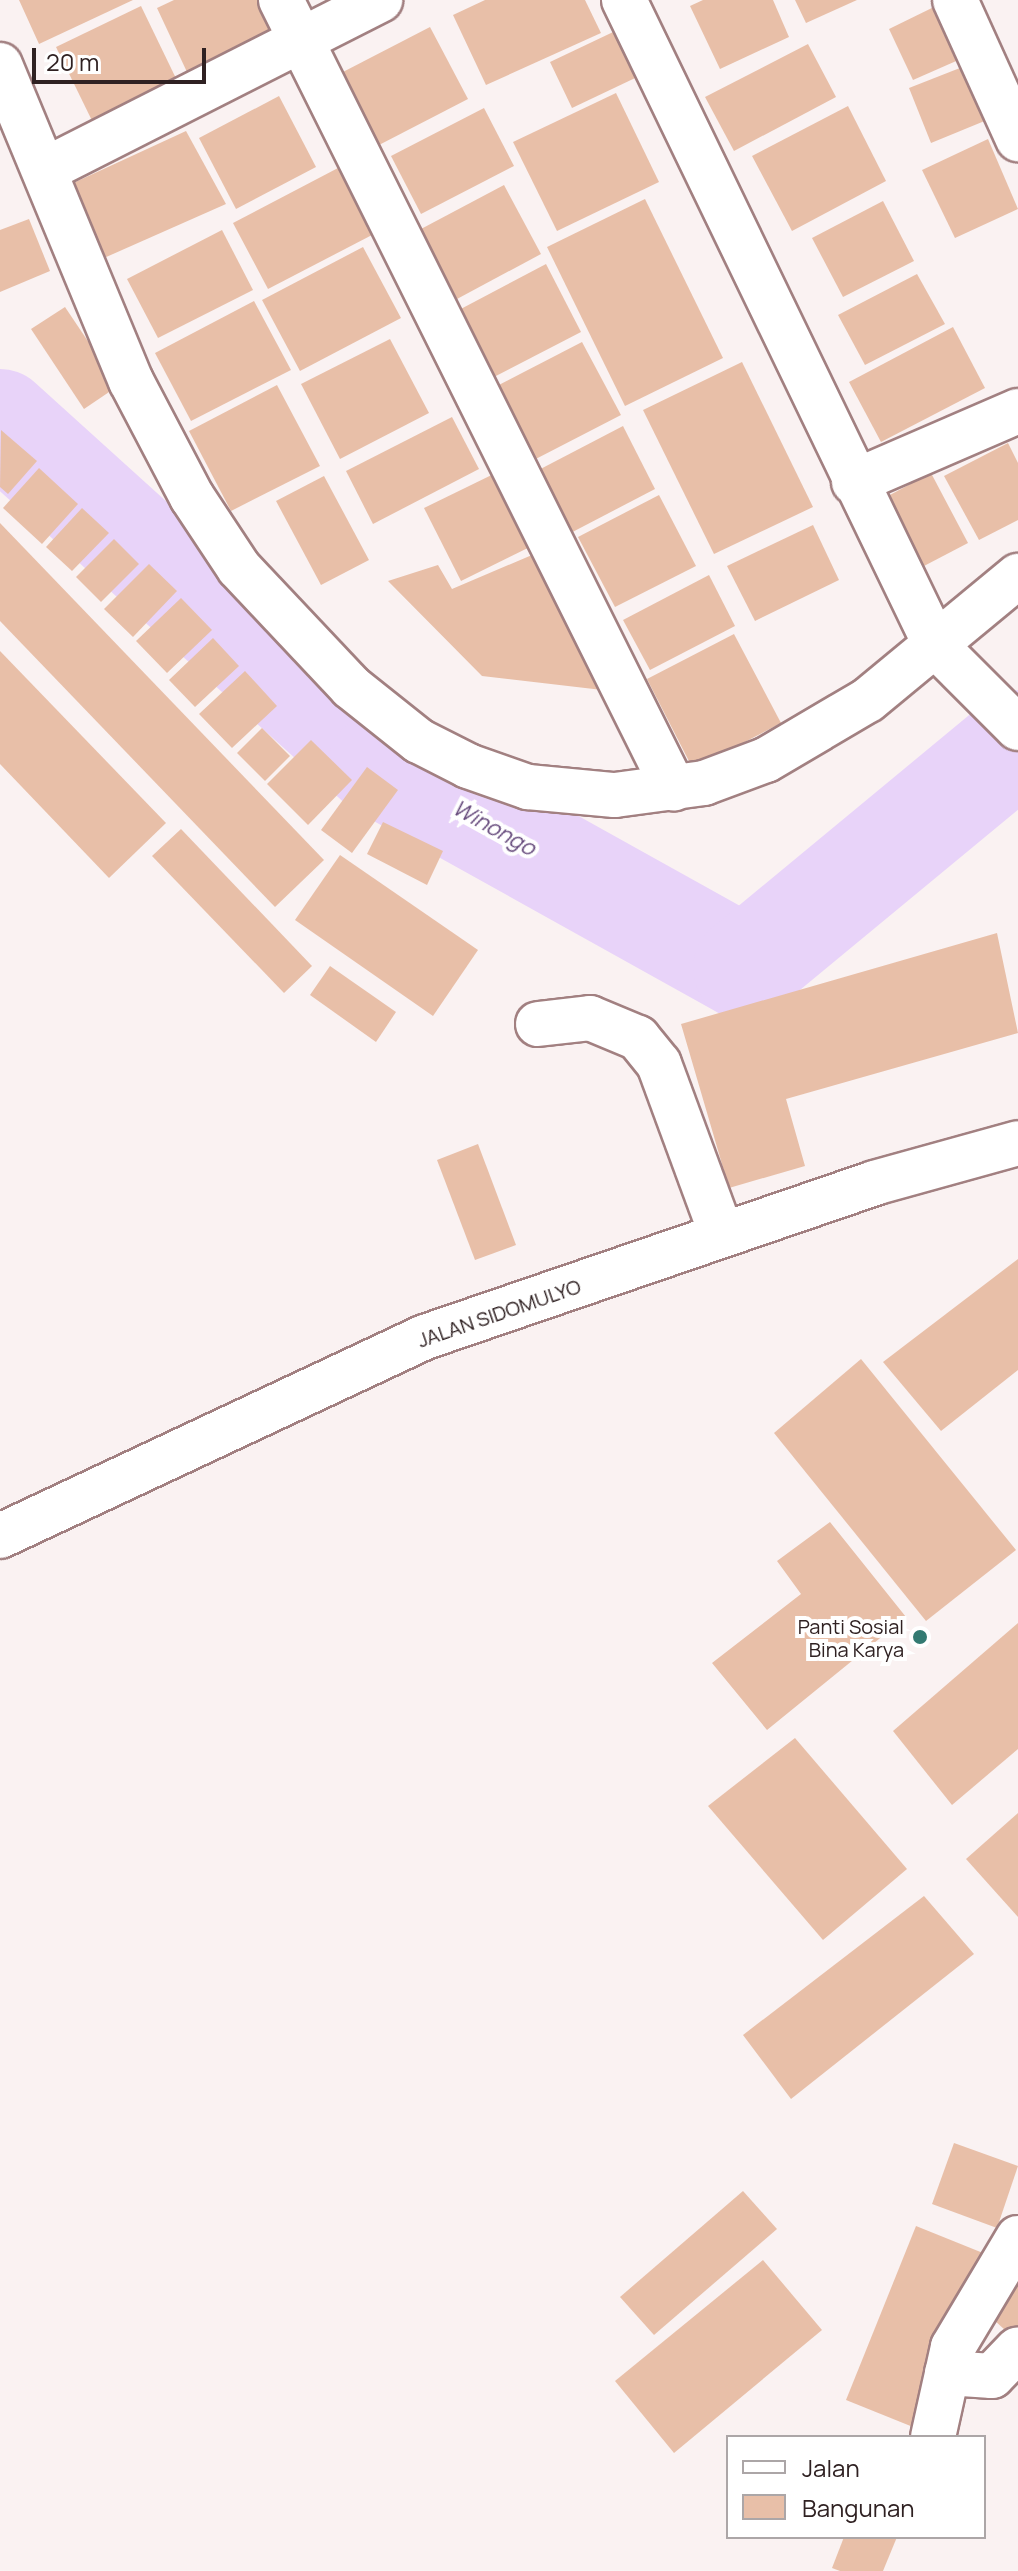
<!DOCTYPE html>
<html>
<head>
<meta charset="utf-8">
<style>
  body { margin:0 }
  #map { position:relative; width:1018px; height:2571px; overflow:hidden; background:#faf2f2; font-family:Manrope,sans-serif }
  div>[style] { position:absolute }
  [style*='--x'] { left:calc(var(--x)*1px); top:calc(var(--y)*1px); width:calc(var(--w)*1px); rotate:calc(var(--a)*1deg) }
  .river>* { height:104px; margin:-52px; padding:0 52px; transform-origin:52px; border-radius:52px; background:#e8d3f9 }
  .building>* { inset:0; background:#e8bfa8 }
  .roads { filter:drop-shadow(2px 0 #a28081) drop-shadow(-2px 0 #a28081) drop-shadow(0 2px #a28081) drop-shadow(0 -2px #a28081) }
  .street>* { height:44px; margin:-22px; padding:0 22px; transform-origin:22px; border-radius:22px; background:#fff }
  .dots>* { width:22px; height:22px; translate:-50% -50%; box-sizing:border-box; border:4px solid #fff; border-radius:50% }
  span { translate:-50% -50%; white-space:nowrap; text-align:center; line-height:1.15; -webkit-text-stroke:8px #fff; paint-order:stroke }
  .street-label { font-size:20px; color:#2f2122 }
  .poi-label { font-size:20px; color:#2f2122 }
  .right { translate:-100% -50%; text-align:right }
  .water-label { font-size:22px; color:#664a7c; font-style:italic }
  .legend { position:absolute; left:726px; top:2435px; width:260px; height:104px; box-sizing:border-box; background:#fff; border:2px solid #aca6a7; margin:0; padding:10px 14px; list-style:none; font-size:24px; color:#2f2122 }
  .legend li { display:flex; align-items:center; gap:16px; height:40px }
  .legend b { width:40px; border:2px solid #aca6a7 }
  .scale { position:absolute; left:32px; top:48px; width:174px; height:36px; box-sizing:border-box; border:4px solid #2f2122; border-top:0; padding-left:10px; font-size:24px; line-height:28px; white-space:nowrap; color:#2f2122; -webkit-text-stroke:6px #fff; paint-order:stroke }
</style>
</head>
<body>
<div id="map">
  <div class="river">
    <div style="--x:0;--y:421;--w:513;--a:42.15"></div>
    <div style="--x:380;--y:765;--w:418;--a:29.1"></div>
    <div style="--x:745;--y:968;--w:354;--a:-39.6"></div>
  </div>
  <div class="building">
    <div style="clip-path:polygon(19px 0,133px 0,39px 44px)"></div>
    <div style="clip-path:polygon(174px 0,260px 0,282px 46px,194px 87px,157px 8px)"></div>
    <div style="clip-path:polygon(485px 0,585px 0,601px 33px,486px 85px,453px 15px)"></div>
    <div style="clip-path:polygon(703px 0,773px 0,789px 37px,720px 69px,690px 6px)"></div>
    <div style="clip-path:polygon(795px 0,857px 0,806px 23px)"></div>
    <div style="clip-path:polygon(938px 5px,963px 58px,913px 80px,889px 29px)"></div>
    <div style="clip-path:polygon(141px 6px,185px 97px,100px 137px,56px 47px)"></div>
    <div style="clip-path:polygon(630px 24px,652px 70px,572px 108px,550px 62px)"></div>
    <div style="clip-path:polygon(430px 27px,468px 99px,379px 145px,341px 73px)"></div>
    <div style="clip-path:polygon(808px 44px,836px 97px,734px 151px,705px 97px)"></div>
    <div style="clip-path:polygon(965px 66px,987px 120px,931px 143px,909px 88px)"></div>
    <div style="clip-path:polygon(616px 93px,659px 182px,557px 231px,513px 142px)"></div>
    <div style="clip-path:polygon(279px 96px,316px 167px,236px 209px,199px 138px)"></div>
    <div style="clip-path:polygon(848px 106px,886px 181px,792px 231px,752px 156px)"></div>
    <div style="clip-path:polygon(484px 108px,514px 166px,421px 214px,391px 156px)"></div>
    <div style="clip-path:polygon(186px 131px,226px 204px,104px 258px,69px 185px)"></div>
    <div style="clip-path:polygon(988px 139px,1018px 209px,955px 238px,922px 170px)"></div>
    <div style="clip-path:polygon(338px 168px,372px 235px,268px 289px,233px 223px)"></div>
    <div style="clip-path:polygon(504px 185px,541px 254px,457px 299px,421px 229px)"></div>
    <div style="clip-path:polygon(645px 199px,723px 358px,625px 406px,547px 247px)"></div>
    <div style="clip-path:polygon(883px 201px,914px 261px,843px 297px,812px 238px)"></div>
    <div style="clip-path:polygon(29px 219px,50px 271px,0 292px,0 230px)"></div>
    <div style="clip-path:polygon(222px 230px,253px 290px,158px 338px,127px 279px)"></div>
    <div style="clip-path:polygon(363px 247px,401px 318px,300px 371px,262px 300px)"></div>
    <div style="clip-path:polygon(546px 264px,581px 332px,492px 378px,457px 311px)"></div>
    <div style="clip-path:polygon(917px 274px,945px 324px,865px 365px,838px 315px)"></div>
    <div style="clip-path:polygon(254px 301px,291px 370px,191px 421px,155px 353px)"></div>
    <div style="clip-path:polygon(65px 307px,118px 386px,84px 409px,31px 329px)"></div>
    <div style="clip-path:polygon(953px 327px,985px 388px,881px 442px,849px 382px)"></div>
    <div style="clip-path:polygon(390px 339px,429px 413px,340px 459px,301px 384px)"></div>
    <div style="clip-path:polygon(582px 342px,621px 415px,528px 463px,489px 390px)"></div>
    <div style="clip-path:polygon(742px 362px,813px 507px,714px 554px,643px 410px)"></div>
    <div style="clip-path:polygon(277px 385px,320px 466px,231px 511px,189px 431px)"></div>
    <div style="clip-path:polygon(452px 417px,479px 469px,373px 524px,346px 471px)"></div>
    <div style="clip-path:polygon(623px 426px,655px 489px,561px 538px,529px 475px)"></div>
    <div style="clip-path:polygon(1px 430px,37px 461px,8px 494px,0 487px)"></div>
    <div style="clip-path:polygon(1008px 443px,1018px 463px,1018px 520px,979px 540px,944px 476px)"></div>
    <div style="clip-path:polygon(508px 467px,544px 540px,461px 581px,424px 508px)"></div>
    <div style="clip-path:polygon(39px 468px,78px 504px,42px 544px,3px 508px)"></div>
    <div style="clip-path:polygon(931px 473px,968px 543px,924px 566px,888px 496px)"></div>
    <div style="clip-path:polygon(324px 476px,369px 560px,321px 585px,276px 501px)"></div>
    <div style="clip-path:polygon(659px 495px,696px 566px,615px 607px,578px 537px)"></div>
    <div style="clip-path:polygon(82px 508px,109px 533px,72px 571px,46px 547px)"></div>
    <div style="clip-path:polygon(0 523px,324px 860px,275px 907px,0 621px)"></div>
    <div style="clip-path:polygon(813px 525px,839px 580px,755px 621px,727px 566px)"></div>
    <div style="clip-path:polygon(114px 539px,139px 564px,101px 602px,76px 577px)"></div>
    <div style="clip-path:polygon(553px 546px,628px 693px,482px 676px,388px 581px,438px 565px,452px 589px)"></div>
    <div style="clip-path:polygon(149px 564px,177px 591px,133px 637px,104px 609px)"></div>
    <div style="clip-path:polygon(709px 575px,735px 626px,650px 670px,623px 620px)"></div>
    <div style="clip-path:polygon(181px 598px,212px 630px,167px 673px,136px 641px)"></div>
    <div style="clip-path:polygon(734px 634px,781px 723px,693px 769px,647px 679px)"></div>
    <div style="clip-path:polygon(213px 638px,239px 666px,195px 707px,169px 680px)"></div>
    <div style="clip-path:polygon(0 651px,166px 823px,109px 878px,0 764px)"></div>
    <div style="clip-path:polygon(245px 671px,277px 706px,232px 748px,199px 714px)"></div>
    <div style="clip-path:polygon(262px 728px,290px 756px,265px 781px,237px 753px)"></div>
    <div style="clip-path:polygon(311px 740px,352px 780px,308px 825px,267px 784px)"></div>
    <div style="clip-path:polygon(367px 767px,398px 790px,352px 853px,321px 830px)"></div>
    <div style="clip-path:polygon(383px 822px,443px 851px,427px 885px,367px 854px)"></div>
    <div style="clip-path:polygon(181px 829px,312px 966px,284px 993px,152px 856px)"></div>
    <div style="clip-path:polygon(340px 855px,478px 950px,433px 1016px,295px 920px)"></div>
    <div style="clip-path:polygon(997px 933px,1018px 1033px,786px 1099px,805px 1166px,729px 1188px,681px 1024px)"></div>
    <div style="clip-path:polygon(330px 966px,396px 1012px,376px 1042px,310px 995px)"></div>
    <div style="clip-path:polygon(478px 1144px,516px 1245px,475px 1260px,437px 1160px)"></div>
    <div style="clip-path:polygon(1018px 1259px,1018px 1370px,941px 1431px,883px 1362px)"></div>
    <div style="clip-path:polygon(861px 1359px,1016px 1550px,926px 1621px,774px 1433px)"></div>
    <div style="clip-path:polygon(830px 1522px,906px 1617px,767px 1730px,712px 1663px,801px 1594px,777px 1561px)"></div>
    <div style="clip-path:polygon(1018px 1623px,1018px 1749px,952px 1805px,893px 1731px)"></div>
    <div style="clip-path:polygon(795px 1738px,907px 1869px,823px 1940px,708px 1806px)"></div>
    <div style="clip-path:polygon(1018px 1813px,1018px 1917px,966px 1859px)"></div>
    <div style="clip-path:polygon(924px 1896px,974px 1954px,791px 2099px,743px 2035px)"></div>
    <div style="clip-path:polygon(954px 2143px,1018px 2166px,997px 2228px,932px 2204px)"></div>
    <div style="clip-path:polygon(743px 2191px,777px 2229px,654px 2335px,620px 2297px)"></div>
    <div style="clip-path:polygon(916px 2226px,983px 2253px,913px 2427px,846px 2400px)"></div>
    <div style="clip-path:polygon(763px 2260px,822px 2330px,674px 2453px,615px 2381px)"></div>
    <div style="clip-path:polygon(1018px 2266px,1018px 2342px,981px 2308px)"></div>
    <div style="clip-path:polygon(844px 2537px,897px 2537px,883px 2571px,840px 2571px,832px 2568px)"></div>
  </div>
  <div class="roads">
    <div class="street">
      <div style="--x:281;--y:0;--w:881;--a:63.52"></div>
      <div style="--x:624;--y:0;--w:717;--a:64.22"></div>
      <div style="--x:936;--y:646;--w:116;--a:45"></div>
      <div style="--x:955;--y:0;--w:153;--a:65.6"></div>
      <div style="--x:0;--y:65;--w:342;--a:67.5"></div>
      <div style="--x:131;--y:381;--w:131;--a:62.3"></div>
      <div style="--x:192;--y:497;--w:85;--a:56.5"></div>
      <div style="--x:239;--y:568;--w:163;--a:46.7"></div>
      <div style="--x:351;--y:687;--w:87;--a:38.5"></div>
      <div style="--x:419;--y:741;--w:55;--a:27"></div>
      <div style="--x:468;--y:766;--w:64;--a:19.3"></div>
      <div style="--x:528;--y:787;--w:87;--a:5.3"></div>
      <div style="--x:615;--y:795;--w:90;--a:-7.7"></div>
      <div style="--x:704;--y:783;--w:66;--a:-20.4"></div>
      <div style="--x:766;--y:760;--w:118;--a:-30.5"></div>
      <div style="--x:868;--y:700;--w:195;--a:-39.6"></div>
      <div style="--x:45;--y:170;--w:376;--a:-26.9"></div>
      <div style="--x:854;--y:482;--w:179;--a:-23.4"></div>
      <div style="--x:538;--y:1024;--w:52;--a:-6.6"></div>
      <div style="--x:590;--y:1018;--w:52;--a:22.6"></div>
      <div style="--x:638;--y:1038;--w:33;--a:51"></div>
      <div style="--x:659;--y:1064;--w:182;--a:69.8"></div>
      <div style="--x:0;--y:1536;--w:469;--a:-25.1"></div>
      <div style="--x:425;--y:1337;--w:475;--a:-18.9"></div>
      <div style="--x:874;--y:1183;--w:149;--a:-15.5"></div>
      <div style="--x:947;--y:2373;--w:45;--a:3.8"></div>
      <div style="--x:992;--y:2376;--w:37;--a:-46"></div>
      <div style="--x:933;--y:2437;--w:92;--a:-77.5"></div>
      <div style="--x:953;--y:2347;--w:127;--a:-59.2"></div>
    </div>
  </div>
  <div class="dots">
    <div style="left:920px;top:1637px;background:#337a72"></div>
  </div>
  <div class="street-label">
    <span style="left:499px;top:1313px;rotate:-19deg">JALAN SIDOMULYO</span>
  </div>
  <div class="poi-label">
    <span class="right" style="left:904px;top:1638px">Panti Sosial<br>Bina Karya</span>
  </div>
  <div class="water-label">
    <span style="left:494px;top:828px;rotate:29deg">Winongo</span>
  </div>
  <ul class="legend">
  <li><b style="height:10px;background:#fff"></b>Jalan</li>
  <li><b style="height:22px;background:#e8bfa8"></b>Bangunan</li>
  </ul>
  <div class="scale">20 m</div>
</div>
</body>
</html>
